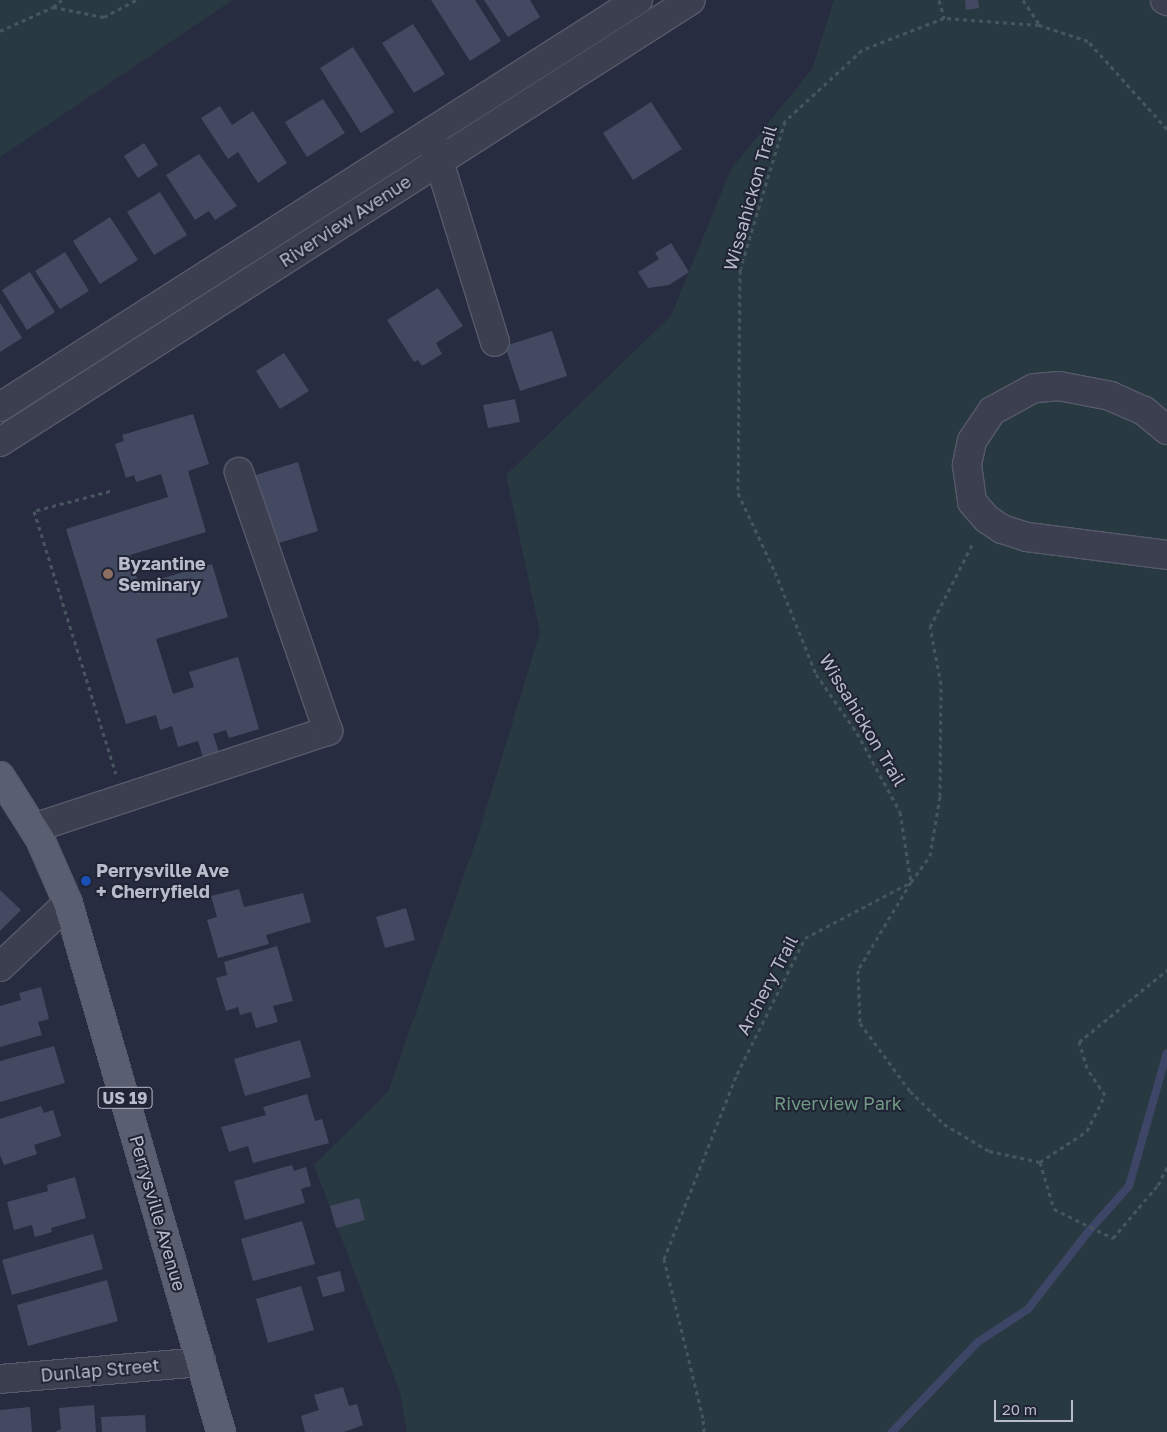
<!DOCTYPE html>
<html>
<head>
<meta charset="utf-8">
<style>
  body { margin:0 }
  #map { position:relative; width:1167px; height:1432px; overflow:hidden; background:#272c40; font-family:"Golos Text",sans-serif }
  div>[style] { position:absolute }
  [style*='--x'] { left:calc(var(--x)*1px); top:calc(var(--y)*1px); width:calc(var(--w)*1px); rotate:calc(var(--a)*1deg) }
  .green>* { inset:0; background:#293941 }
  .stream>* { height:8px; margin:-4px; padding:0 4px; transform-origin:4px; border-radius:4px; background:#3e4668 }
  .building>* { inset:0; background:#434960 }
  .path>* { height:3px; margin-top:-1.5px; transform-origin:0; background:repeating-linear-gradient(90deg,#47565e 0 4px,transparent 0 8px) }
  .roads { filter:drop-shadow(1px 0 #565a6a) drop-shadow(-1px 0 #565a6a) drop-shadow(0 1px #565a6a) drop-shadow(0 -1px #565a6a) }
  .minor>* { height:28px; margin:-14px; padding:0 14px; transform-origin:14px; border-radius:14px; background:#3b3f50 }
  .major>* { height:28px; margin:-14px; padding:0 14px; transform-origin:14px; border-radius:14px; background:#595e70 }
  .dots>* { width:14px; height:14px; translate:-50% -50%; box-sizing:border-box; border:2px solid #202435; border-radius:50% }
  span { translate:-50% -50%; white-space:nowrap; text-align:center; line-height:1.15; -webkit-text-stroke:4px #202435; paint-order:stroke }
  .shield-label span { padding:1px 4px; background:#202435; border:1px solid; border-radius:4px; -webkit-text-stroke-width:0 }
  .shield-label { font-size:16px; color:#b8bbca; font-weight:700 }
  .street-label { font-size:18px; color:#b8bbca }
  .poi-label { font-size:18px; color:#b8bbca; font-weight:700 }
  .left { translate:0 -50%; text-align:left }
  .park-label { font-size:18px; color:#709a83 }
  .scale { position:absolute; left:994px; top:1400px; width:79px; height:22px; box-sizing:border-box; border:2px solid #b8bbca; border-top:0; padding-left:6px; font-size:15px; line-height:18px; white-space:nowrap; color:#b8bbca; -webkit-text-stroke:4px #202435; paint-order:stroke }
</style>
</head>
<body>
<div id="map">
  <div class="green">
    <div style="clip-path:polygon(0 0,233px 0,0 157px)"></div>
    <div style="clip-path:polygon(834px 0,1167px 0,1167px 1432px,407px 1432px,400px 1393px,314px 1165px,388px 1092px,479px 832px,540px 632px,506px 475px,671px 316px,731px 169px,812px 69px)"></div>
  </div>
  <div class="stream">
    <div style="--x:892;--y:1432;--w:124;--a:-46.3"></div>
    <div style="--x:978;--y:1342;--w:60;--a:-33.4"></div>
    <div style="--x:1028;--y:1309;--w:98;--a:-52.1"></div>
    <div style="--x:1088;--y:1232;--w:62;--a:-48.3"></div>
    <div style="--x:1129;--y:1186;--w:138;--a:-74.1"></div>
  </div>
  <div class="building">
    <div style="clip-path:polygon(431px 0,475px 0,501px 41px,470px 61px)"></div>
    <div style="clip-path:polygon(484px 0,530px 0,540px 17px,508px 37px)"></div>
    <div style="clip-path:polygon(965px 0,978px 0,979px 8px,966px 10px)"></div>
    <div style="clip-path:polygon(413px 24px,445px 74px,414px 93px,382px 43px)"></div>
    <div style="clip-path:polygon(353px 47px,394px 112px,361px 133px,320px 68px)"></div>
    <div style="clip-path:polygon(323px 99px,345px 133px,307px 157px,285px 122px)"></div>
    <div style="clip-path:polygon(651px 102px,682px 149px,633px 180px,603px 133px)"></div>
    <div style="clip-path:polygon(220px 106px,232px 125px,253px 111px,287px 163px,258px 183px,238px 152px,228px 159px,201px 118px)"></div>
    <div style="clip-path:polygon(144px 143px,158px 165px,138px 178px,124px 156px)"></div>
    <div style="clip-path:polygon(199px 154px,237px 206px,215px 220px,209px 211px,195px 220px,166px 175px)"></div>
    <div style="clip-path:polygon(160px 192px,187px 235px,154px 255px,127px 212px)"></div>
    <div style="clip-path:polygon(110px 217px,138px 260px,100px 284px,73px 241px)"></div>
    <div style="clip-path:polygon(671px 243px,689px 272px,669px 285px,648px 288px,638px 272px,659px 259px,655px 253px)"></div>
    <div style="clip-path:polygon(65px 252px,89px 291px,60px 309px,35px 271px)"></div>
    <div style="clip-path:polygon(30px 272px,55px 312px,27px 330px,2px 290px)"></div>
    <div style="clip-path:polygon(438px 288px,463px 326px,436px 343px,442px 354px,422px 366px,418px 360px,414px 362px,387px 320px)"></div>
    <div style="clip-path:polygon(0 303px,22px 338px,0 352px)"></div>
    <div style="clip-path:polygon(552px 331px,567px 376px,520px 391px,505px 346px)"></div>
    <div style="clip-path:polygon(284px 353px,309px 391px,280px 409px,256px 371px)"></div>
    <div style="clip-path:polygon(515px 399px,520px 422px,488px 428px,483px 405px)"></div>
    <div style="clip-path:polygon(193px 414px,209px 464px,188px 471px,206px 532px,130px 555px,139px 585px,212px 564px,228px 617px,156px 639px,173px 694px,194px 687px,189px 672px,238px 657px,259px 729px,229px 738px,226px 730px,213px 734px,219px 752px,203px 757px,198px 741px,178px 747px,172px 726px,160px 730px,156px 715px,126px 724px,66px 529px,168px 497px,161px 474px,136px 482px,134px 475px,126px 478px,115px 444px,124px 441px,122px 435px)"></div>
    <div style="clip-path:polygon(298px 462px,318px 531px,272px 545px,252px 476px)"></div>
    <div style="clip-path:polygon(239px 889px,244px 907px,303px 893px,311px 922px,266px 935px,269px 944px,218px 958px,207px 920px,217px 917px,211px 896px)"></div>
    <div style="clip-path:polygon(0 890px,21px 910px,0 931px)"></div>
    <div style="clip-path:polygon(406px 908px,415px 940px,385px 948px,376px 917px)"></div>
    <div style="clip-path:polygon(277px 946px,293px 1001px,273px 1006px,278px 1022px,256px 1028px,251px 1012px,240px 1015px,238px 1007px,226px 1011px,216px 978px,227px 975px,224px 962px)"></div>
    <div style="clip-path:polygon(41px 987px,49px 1019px,38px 1022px,42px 1035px,0 1047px,0 1006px,21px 1000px,19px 993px)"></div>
    <div style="clip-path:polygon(300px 1040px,311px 1077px,245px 1096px,234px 1059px)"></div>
    <div style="clip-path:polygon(54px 1046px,65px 1083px,0 1102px,0 1061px)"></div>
    <div style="clip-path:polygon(307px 1094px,315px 1121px,322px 1119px,329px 1143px,253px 1163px,248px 1146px,229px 1152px,221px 1127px,266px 1115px,263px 1107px)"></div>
    <div style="clip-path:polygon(41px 1106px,44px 1113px,53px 1110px,61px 1136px,34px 1145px,37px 1154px,4px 1165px,0 1155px,0 1119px)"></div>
    <div style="clip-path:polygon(292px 1165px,294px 1171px,306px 1167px,311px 1186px,301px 1189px,305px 1203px,245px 1220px,234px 1181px)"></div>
    <div style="clip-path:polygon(75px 1177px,86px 1218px,51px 1228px,52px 1232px,35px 1237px,32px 1225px,14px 1230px,7px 1202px,48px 1191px,47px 1185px)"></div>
    <div style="clip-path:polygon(359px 1198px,365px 1220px,336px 1228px,330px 1206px)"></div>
    <div style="clip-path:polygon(302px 1221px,315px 1264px,253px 1281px,241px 1239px)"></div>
    <div style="clip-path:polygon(93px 1234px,103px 1269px,12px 1295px,2px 1260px)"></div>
    <div style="clip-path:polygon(340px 1271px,345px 1291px,323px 1297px,317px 1277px)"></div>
    <div style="clip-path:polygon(107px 1280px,118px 1321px,28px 1346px,17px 1305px)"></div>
    <div style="clip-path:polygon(301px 1286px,314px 1330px,268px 1343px,256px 1299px)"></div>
    <div style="clip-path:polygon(343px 1387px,349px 1406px,357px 1404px,363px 1425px,344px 1432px,305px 1432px,301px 1416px,319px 1410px,314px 1395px)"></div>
    <div style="clip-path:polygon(94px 1405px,96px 1432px,55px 1432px,61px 1429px,59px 1408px)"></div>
    <div style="clip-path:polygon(30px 1407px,32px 1432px,0 1432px,0 1410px)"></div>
    <div style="clip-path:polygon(145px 1415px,146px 1432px,102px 1432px,101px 1417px)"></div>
  </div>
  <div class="path">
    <div style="--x:939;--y:0;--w:19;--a:74"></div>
    <div style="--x:1023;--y:0;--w:29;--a:56"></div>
    <div style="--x:53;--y:7;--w:52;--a:11.1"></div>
    <div style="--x:104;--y:17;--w:36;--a:-28"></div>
    <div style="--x:0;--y:31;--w:58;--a:-24.4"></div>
    <div style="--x:53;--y:7;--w:11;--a:-38"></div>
    <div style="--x:1167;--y:129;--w:118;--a:-131.9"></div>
    <div style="--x:1088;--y:41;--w:52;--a:-161.9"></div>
    <div style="--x:1039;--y:25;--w:95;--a:-175.8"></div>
    <div style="--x:944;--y:18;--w:88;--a:158.7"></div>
    <div style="--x:862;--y:50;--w:105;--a:137.3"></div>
    <div style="--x:785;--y:121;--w:156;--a:106.8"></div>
    <div style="--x:740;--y:270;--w:223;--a:90.5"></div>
    <div style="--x:738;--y:493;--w:87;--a:64.9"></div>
    <div style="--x:775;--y:572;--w:110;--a:68.1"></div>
    <div style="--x:816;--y:674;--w:72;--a:55.2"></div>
    <div style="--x:857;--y:733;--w:90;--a:61.4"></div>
    <div style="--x:900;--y:812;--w:71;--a:81.1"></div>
    <div style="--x:911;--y:882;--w:103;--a:121.1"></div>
    <div style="--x:858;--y:970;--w:53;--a:87.8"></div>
    <div style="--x:860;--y:1023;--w:84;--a:53.7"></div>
    <div style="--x:910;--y:1091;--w:47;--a:44.1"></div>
    <div style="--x:944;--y:1124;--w:52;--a:31"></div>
    <div style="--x:989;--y:1151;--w:52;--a:12.2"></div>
    <div style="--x:1040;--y:1162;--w:56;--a:-33.4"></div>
    <div style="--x:1087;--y:1131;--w:40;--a:-63.4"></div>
    <div style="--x:1105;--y:1095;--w:32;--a:-124"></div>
    <div style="--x:1087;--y:1068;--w:27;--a:-107"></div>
    <div style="--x:1079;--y:1042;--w:114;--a:-39.3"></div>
    <div style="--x:110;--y:491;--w:79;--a:165.3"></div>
    <div style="--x:34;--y:511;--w:275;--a:72.7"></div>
    <div style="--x:1040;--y:1162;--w:49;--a:73.4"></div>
    <div style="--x:1054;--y:1209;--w:66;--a:26.2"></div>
    <div style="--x:1113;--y:1238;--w:70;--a:-49.7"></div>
    <div style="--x:1158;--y:1185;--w:20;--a:-63"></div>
    <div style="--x:704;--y:1432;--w:14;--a:-94"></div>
    <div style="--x:703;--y:1418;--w:164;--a:-103.8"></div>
    <div style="--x:664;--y:1259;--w:199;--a:-68.5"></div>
    <div style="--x:737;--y:1074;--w:152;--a:-63.4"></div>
    <div style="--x:805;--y:938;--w:120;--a:-27.8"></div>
    <div style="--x:911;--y:882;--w:32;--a:-54"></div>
    <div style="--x:930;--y:856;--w:61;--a:-80.5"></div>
    <div style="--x:940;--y:796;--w:112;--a:-89.5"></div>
    <div style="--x:941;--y:684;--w:58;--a:-100.9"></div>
    <div style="--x:930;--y:627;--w:94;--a:-62.9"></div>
  </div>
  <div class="roads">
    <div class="minor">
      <div style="--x:1165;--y:0;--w:2;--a:27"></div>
      <div style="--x:434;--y:145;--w:206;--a:72.8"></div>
      <div style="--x:0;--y:407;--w:757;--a:-32.54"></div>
      <div style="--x:1167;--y:430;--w:30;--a:-140"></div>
      <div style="--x:1144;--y:411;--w:36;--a:-156"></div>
      <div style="--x:1111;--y:396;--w:53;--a:-169.1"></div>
      <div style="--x:1059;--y:386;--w:25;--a:175"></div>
      <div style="--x:1034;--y:388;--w:48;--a:151.3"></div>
      <div style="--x:992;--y:411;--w:36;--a:124"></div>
      <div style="--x:972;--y:441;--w:25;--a:102"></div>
      <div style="--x:967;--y:465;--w:37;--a:82"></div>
      <div style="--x:972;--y:502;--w:23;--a:49"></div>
      <div style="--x:987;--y:519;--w:18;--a:34"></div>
      <div style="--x:1002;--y:529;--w:26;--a:18"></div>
      <div style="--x:1027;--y:537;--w:141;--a:7.3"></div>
      <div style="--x:0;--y:442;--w:820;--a:-32.61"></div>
      <div style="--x:34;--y:828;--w:310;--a:-18.3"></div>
      <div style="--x:328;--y:731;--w:274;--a:-109"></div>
      <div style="--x:0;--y:967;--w:93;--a:-43.3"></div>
      <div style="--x:0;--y:1379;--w:202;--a:-4.8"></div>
    </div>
    <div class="major">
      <div style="--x:0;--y:776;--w:75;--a:57.6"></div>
      <div style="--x:40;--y:839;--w:70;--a:66.4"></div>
      <div style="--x:68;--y:903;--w:551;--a:73.87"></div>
    </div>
  </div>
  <div class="dots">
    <div style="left:108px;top:574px;background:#8d6e63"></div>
    <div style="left:86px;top:881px;background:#1a4fb4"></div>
  </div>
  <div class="shield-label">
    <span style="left:125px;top:1098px">US 19</span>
  </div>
  <div class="street-label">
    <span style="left:750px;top:198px;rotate:-74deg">Wissahickon Trail</span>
    <span style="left:345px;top:221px;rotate:-33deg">Riverview Avenue</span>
    <span style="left:863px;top:720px;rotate:59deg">Wissahickon Trail</span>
    <span style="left:767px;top:985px;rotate:-62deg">Archery Trail</span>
    <span style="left:158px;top:1213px;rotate:74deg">Perrysville Avenue</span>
    <span style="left:100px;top:1370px;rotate:-5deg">Dunlap Street</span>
  </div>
  <div class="poi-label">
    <span class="left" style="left:118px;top:574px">Byzantine<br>Seminary</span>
    <span class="left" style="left:96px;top:881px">Perrysville Ave<br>+ Cherryfield</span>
  </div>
  <div class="park-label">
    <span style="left:838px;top:1103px">Riverview Park</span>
  </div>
  <div class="scale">20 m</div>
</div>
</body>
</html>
